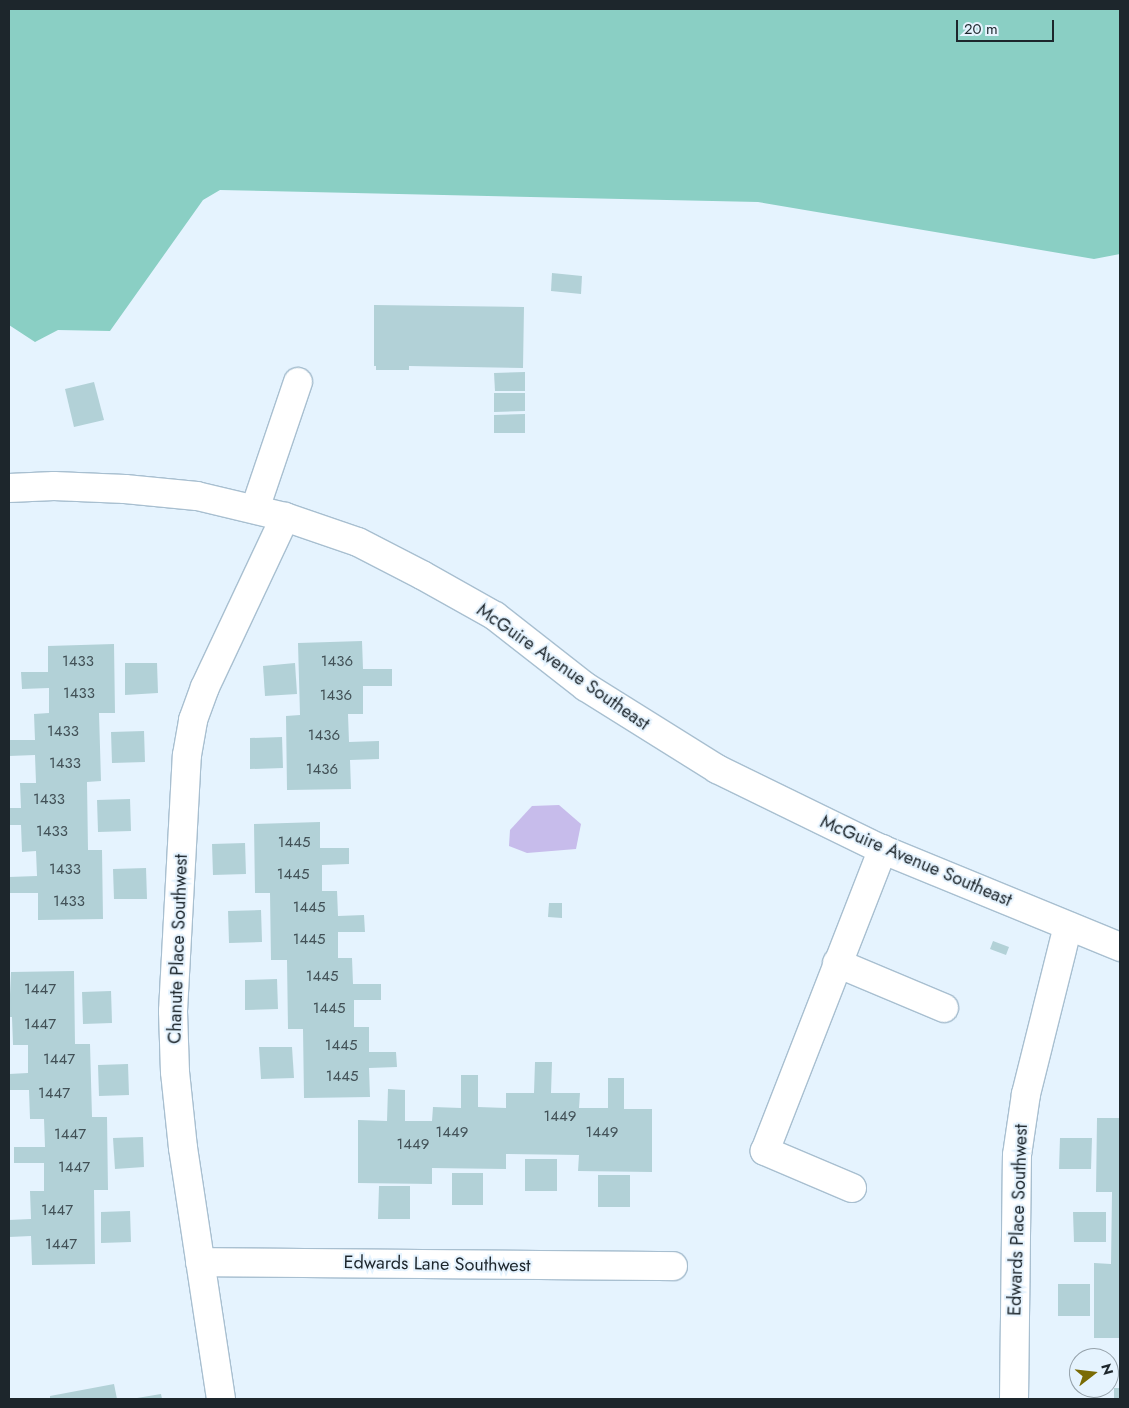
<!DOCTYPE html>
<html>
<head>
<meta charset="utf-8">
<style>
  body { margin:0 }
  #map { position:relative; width:1129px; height:1408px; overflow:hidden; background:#e5f3fe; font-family:Jost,sans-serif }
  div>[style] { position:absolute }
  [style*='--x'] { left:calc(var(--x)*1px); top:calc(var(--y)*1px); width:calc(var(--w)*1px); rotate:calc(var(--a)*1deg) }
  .green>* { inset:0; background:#c7bceb }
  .water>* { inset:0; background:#8acfc4 }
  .building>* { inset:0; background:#b2d1d7 }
  .roads { filter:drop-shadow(1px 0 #a8bfd0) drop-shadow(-1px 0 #a8bfd0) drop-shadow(0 1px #a8bfd0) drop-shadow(0 -1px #a8bfd0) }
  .minor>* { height:28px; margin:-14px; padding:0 14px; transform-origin:14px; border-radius:14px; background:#fff }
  span { translate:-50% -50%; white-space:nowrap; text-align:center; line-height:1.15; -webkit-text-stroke:4px #e5f3fe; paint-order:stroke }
  .number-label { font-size:15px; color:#425157 }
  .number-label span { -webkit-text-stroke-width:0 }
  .street-label { font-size:18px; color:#1d262c }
  .frame { position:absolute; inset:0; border:10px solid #1d262c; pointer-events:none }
  .north { position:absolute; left:1069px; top:1348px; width:50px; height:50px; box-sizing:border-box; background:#e5f3fe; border:1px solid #95a1aa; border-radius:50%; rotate:74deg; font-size:14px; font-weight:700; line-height:20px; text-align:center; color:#1d262c }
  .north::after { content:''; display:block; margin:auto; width:18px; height:22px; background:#7a6b04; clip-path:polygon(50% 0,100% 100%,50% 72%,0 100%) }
  .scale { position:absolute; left:956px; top:20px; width:98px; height:22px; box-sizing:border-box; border:2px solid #1d262c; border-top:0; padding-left:6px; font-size:15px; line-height:18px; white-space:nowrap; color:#1d262c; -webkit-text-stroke:4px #e5f3fe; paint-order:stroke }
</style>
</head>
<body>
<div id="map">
  <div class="green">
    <div style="clip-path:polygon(559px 805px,581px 824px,576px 849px,527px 853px,509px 846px,510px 830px,532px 806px)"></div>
  </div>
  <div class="water">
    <div style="clip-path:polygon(9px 9px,1120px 9px,1120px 254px,1094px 259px,758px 202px,220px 190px,203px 200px,110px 331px,58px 330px,35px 342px,9px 325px)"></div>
  </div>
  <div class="building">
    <div style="clip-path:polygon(552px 273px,582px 276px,581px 294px,551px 291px)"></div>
    <div style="clip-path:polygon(374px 305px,524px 307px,523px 368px,409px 366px,409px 370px,376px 370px,376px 366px,374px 366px)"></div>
    <div style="clip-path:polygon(525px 372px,525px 391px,495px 391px,494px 373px)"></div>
    <div style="clip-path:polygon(94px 382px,104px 420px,74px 427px,65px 389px)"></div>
    <div style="clip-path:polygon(494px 393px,525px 393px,525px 411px,494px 412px)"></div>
    <div style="clip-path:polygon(525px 414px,525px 433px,494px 433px,494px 415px)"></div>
    <div style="clip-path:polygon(362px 641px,363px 669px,392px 669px,392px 686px,363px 686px,363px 714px,348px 714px,349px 742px,379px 741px,379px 759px,350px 760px,351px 789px,287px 790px,286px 716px,300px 715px,298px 643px)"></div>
    <div style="clip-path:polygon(114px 644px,115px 713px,99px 713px,101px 781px,87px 782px,88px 850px,102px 850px,103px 919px,38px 920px,38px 893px,10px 893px,9px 877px,37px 876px,36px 851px,22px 852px,21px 825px,9px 825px,9px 808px,21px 808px,20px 783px,36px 783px,35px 755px,9px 756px,9px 740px,35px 740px,34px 714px,49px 713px,49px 688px,22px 689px,21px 672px,48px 672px,48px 646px)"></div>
    <div style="clip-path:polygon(125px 663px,157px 663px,158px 693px,125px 695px)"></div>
    <div style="clip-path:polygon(295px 663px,297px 694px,265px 696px,263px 666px)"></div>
    <div style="clip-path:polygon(144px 731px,145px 762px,112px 763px,111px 732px)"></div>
    <div style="clip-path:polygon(282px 737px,283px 768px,250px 769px,250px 738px)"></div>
    <div style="clip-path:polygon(130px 799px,131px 831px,98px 832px,97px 800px)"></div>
    <div style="clip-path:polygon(320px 822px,320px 848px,349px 848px,349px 864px,322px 865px,322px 891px,337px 891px,338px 916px,364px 915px,365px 932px,338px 932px,338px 958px,352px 958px,353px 984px,381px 984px,381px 1000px,354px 1000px,354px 1027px,369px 1027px,369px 1052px,396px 1052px,397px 1067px,369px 1068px,370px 1097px,304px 1098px,303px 1029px,288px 1029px,287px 960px,271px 960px,270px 893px,255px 893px,254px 824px)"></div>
    <div style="clip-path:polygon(245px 843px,246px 874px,213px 875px,212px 844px)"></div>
    <div style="clip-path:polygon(146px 868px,147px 899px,114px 899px,113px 869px)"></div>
    <div style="clip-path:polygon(549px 903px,562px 903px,562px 918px,548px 917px)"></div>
    <div style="clip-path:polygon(261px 910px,262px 942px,229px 943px,228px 911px)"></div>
    <div style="clip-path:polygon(993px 941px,1009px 947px,1006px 955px,990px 949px)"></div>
    <div style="clip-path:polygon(74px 971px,75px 1044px,90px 1044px,92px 1117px,107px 1117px,108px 1190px,94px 1190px,95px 1264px,32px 1265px,31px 1236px,9px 1237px,9px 1220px,31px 1219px,30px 1191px,44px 1191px,44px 1163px,14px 1163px,14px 1147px,45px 1147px,44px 1119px,30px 1119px,29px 1090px,9px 1090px,9px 1074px,28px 1073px,28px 1045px,13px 1045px,12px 1017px,9px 1017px,11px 972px)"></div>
    <div style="clip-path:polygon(277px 979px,278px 1009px,245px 1010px,245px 980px)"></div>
    <div style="clip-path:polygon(111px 991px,112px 1023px,83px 1024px,82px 992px)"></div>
    <div style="clip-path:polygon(259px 1047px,292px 1047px,294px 1078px,261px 1079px)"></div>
    <div style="clip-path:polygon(535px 1062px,552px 1062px,551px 1093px,580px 1093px,579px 1108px,608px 1108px,608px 1078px,624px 1078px,624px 1109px,652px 1109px,652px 1172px,578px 1171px,579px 1155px,506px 1154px,506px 1169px,432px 1168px,432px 1184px,358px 1183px,358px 1120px,387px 1121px,388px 1089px,405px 1090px,405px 1121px,432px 1121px,433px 1107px,461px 1108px,461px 1075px,478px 1075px,478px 1107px,506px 1108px,506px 1093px,534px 1093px)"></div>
    <div style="clip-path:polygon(128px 1064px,129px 1095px,99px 1096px,98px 1065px)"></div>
    <div style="clip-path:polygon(1097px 1118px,1120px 1118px,1120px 1338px,1094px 1338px,1094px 1263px,1111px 1264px,1112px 1192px,1096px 1192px)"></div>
    <div style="clip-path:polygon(143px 1137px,144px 1167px,115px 1169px,113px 1138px)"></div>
    <div style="clip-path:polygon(1060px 1138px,1092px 1138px,1091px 1169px,1059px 1169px)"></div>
    <div style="clip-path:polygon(525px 1159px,557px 1159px,557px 1191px,525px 1191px)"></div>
    <div style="clip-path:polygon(452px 1173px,483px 1173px,483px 1205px,452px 1205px)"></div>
    <div style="clip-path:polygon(598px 1175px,630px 1175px,630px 1207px,598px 1207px)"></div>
    <div style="clip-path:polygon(379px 1186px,410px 1186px,410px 1219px,378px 1219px)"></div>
    <div style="clip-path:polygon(130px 1211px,131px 1242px,101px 1243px,101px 1212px)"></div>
    <div style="clip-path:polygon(1073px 1212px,1106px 1212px,1106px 1242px,1074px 1242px)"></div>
    <div style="clip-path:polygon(1058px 1284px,1090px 1284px,1090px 1316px,1058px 1316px)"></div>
    <div style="clip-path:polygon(114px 1384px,117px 1399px,50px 1399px,50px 1396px)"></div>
    <div style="clip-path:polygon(1114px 1388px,1120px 1388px,1120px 1399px,1114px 1399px)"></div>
    <div style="clip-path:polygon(161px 1394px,162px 1399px,137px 1399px,137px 1398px)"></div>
  </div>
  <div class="roads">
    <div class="minor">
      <div style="--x:9;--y:488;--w:45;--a:-2.5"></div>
      <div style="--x:54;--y:486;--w:71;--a:2.4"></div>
      <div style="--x:125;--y:489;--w:72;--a:5.6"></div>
      <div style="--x:197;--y:496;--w:90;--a:13.4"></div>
      <div style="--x:285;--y:517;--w:77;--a:18.9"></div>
      <div style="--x:358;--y:542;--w:72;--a:27.3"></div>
      <div style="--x:422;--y:575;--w:84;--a:29.3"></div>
      <div style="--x:495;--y:616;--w:115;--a:38"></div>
      <div style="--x:586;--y:687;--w:155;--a:32"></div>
      <div style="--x:717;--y:769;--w:180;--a:26"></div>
      <div style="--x:879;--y:848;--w:261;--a:22.3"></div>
      <div style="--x:255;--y:509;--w:134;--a:-71.3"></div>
      <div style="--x:837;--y:963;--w:116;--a:22.8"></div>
      <div style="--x:852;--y:1188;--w:95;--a:-157"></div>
      <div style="--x:765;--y:1151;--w:324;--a:-68.7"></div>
      <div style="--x:200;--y:1262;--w:473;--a:0.5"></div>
      <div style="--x:221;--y:1399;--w:254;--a:-98.6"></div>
      <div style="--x:183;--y:1148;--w:76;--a:-96"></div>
      <div style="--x:175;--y:1072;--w:61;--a:-91.9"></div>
      <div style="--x:173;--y:1011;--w:256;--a:-86.9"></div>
      <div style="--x:187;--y:755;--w:36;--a:-80"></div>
      <div style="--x:193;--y:720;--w:35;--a:-70"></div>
      <div style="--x:205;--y:687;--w:188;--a:-64.8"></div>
      <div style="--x:1014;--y:1399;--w:244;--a:-89.3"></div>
      <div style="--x:1017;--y:1155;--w:62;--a:-81.6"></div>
      <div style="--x:1026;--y:1094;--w:173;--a:-76"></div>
    </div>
  </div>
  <div class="number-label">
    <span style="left:78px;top:662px">1433</span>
    <span style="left:337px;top:662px">1436</span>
    <span style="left:79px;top:694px">1433</span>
    <span style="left:336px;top:696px">1436</span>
    <span style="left:63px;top:732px">1433</span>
    <span style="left:324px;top:736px">1436</span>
    <span style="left:65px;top:764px">1433</span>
    <span style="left:322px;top:770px">1436</span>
    <span style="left:49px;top:800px">1433</span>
    <span style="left:52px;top:832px">1433</span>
    <span style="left:294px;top:843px">1445</span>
    <span style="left:65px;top:870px">1433</span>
    <span style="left:293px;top:875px">1445</span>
    <span style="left:69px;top:902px">1433</span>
    <span style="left:309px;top:908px">1445</span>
    <span style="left:309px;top:940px">1445</span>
    <span style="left:322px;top:977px">1445</span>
    <span style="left:40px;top:990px">1447</span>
    <span style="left:329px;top:1009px">1445</span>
    <span style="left:40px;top:1025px">1447</span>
    <span style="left:341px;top:1046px">1445</span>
    <span style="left:59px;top:1060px">1447</span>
    <span style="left:342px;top:1077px">1445</span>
    <span style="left:54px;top:1094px">1447</span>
    <span style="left:560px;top:1117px">1449</span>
    <span style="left:452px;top:1133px">1449</span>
    <span style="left:602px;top:1133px">1449</span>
    <span style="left:70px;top:1135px">1447</span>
    <span style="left:413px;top:1145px">1449</span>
    <span style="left:74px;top:1168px">1447</span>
    <span style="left:57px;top:1211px">1447</span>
    <span style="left:61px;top:1245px">1447</span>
  </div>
  <div class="street-label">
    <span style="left:563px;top:667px;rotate:35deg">McGuire Avenue Southeast</span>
    <span style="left:916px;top:861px;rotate:23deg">McGuire Avenue Southeast</span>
    <span style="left:178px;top:949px;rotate:-88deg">Chanute Place Southwest</span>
    <span style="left:1018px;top:1220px;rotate:-88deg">Edwards Place Southwest</span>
    <span style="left:437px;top:1264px;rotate:1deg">Edwards Lane Southwest</span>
  </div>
  <div class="frame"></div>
  <div class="north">N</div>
  <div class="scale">20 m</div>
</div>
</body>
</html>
